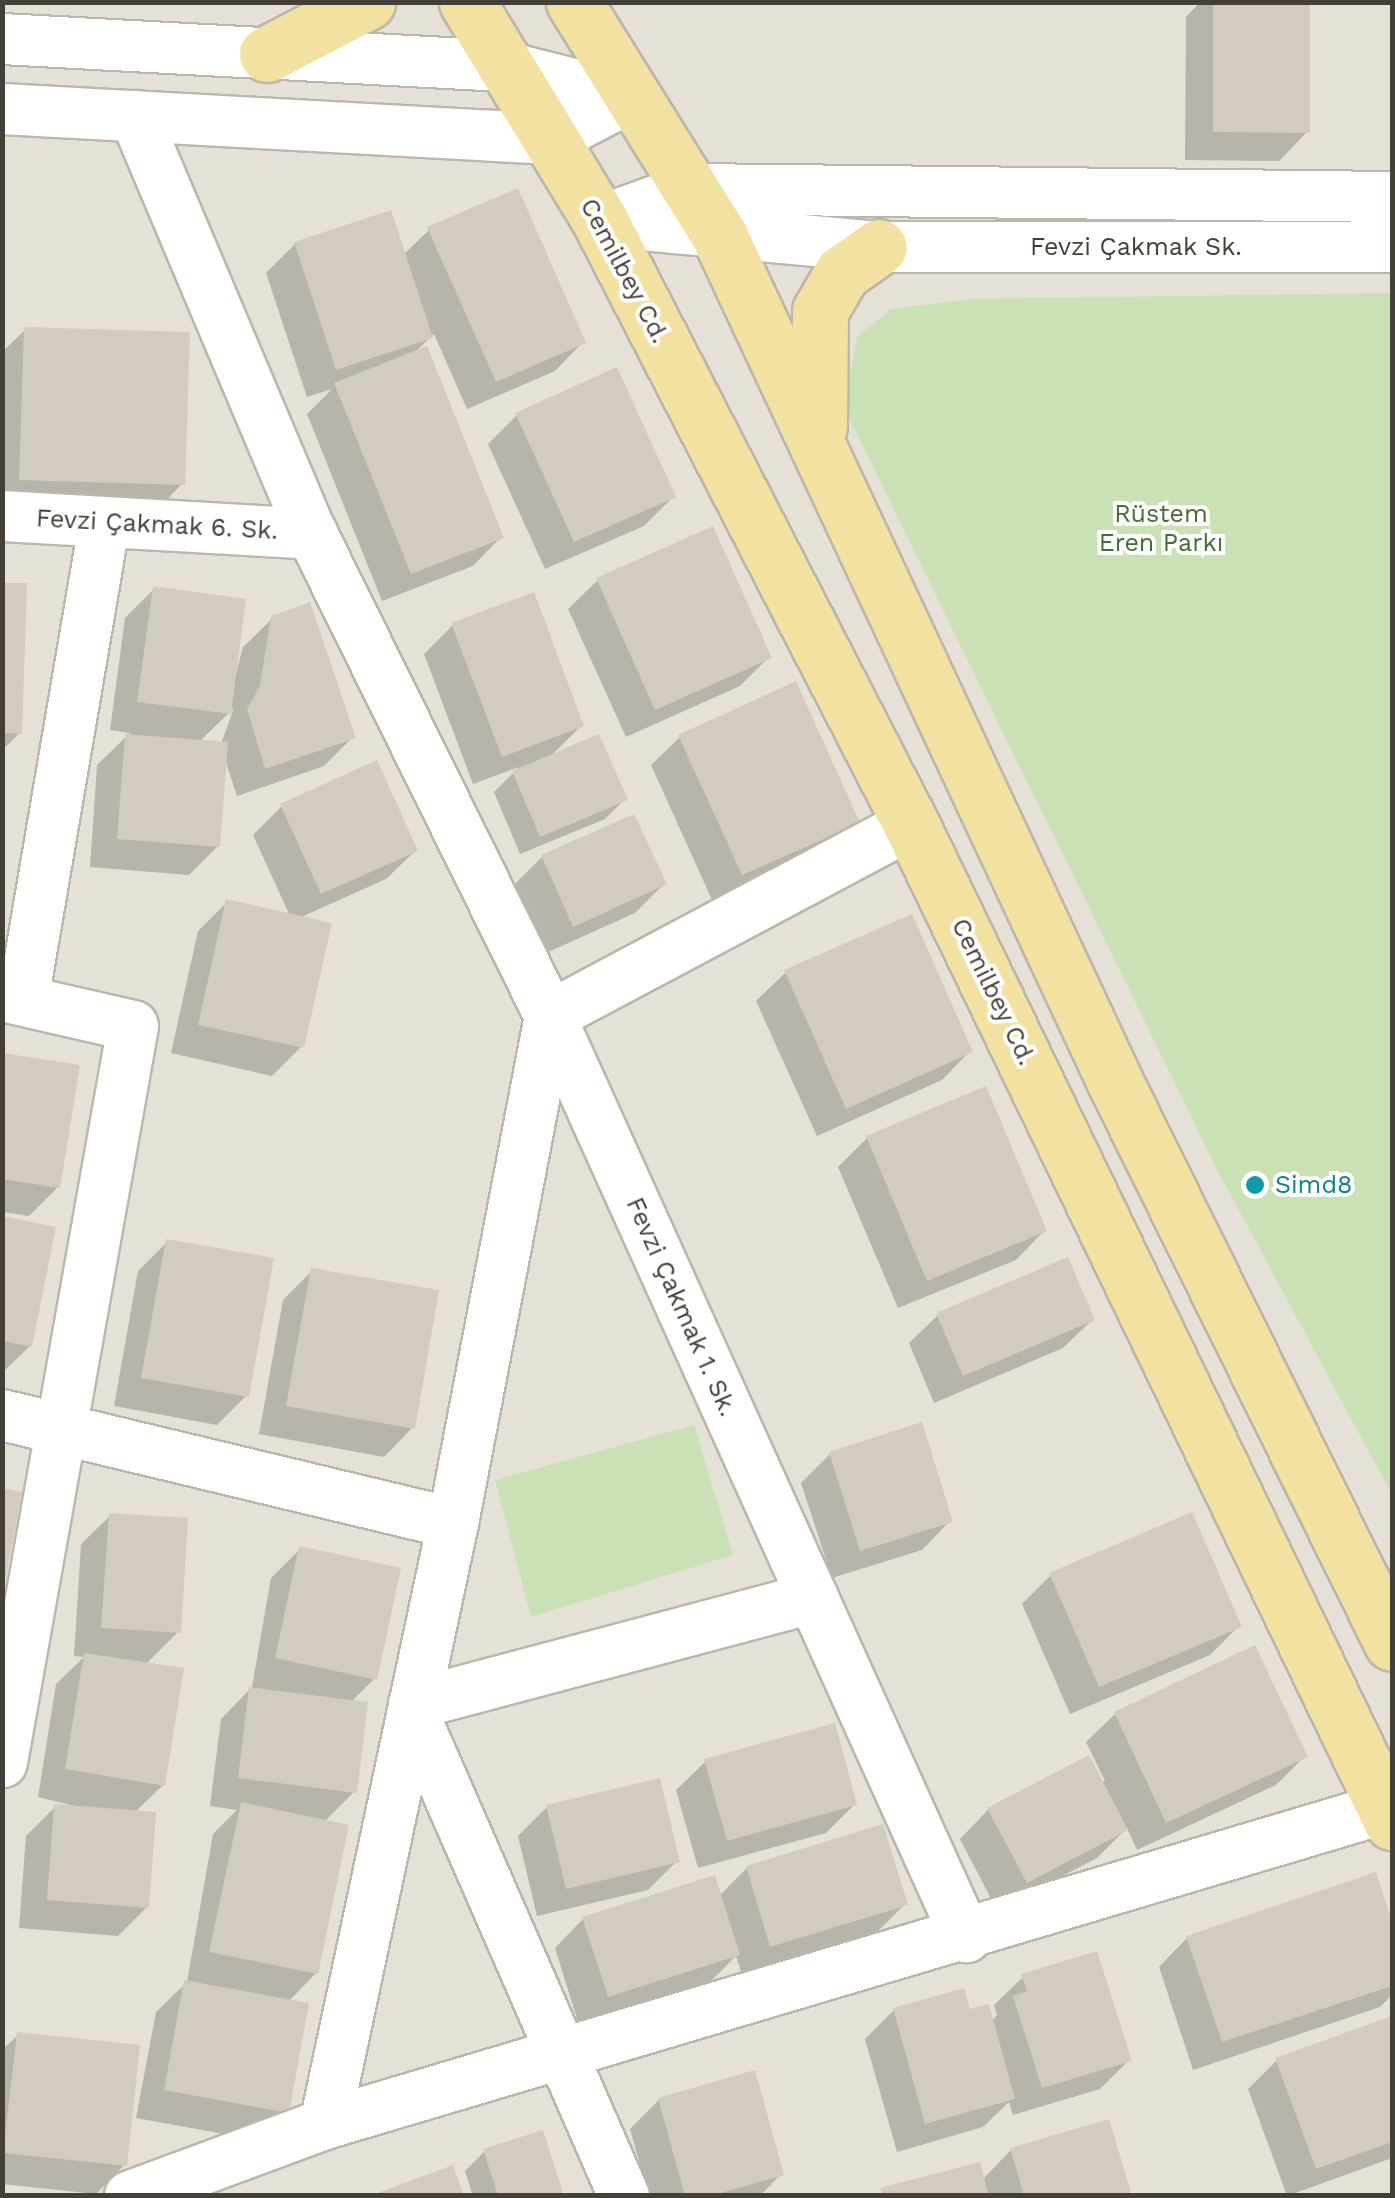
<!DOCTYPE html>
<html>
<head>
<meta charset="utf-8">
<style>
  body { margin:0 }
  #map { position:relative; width:1395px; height:2198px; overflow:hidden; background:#f2efe8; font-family:"Work Sans",sans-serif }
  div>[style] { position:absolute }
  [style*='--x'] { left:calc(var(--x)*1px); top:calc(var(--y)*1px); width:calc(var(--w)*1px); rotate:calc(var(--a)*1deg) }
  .residential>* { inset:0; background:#e5e1d6 }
  .green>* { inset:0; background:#cae1b5 }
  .shadow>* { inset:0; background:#0003 }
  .building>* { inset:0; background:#d2ccbe }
  .roads { filter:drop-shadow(2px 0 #bcb7ab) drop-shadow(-2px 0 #bcb7ab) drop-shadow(0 2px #bcb7ab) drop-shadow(0 -2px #bcb7ab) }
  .minor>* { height:50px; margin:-25px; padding:0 25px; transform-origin:25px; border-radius:25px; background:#fff }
  .major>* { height:55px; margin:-27.5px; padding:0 27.5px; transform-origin:27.5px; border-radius:27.5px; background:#f2e1a1 }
  .dots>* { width:28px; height:28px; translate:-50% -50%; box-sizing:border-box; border:5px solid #fff; border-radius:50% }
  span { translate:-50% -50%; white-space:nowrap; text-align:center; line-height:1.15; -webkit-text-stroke:8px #fff; paint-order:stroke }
  .street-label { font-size:25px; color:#444037 }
  .park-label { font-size:25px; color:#446e32 }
  .culture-label { font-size:25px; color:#0d838f }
  .left { translate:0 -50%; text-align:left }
  .frame { position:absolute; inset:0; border:5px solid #444037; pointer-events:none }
</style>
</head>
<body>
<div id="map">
  <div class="residential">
    <div style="clip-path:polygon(3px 3px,1392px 3px,1392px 2195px,3px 2195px)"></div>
  </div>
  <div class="green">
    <div style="clip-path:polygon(1392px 293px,1392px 1495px,1220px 1175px,844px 408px,857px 337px,891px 309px,971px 299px)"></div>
    <div style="clip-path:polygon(694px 1425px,733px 1555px,531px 1617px,495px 1480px)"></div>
  </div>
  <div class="shadow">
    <div style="clip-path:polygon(1200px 2px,1308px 2px,1307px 132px,1279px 161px,1185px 160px,1186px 17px)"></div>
    <div style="clip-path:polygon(429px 230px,583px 342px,555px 371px,467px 409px,434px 334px,413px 354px,501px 537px,473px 566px,382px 601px,307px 414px,332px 389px,307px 397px,266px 273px,295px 244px,403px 255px)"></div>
    <div style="clip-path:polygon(25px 330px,182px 484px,145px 522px,2px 517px,2px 352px)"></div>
    <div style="clip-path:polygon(517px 415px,673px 497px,644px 526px,545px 569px,488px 444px)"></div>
    <div style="clip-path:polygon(597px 581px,769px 657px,740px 686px,626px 737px,568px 609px)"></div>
    <div style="clip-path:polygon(2px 585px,20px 733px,2px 750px)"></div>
    <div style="clip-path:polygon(evenodd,154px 589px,231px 692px,243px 647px,273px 618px,353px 737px,324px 766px,237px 796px,224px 756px,218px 846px,189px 875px,90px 867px,97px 765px,130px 733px,110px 730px,125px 618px,154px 589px,234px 708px,221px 744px,199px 742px,234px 708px)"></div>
    <div style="clip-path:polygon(453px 625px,581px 726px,549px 758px,625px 799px,605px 819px,520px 854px,494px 792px,519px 767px,473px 784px,424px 654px)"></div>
    <div style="clip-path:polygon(680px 737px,858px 822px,829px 851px,713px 902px,651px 765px)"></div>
    <div style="clip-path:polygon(282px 806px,415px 851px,386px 879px,299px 918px,301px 1047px,272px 1076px,171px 1053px,198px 931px,227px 902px,290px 916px,253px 835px)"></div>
    <div style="clip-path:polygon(542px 857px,664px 884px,635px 913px,544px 954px,513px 886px)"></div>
    <div style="clip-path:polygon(785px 973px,970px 1051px,942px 1080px,817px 1136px,756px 1001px)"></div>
    <div style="clip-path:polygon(2px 1055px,58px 1187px,29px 1216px,2px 1212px)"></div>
    <div style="clip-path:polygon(867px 1138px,1044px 1231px,1016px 1260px,898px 1308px,838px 1167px)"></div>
    <div style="clip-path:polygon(2px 1219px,30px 1346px,2px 1373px)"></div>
    <div style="clip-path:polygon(167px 1242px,246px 1396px,217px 1425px,114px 1406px,138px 1271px)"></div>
    <div style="clip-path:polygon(312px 1271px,412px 1428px,384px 1457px,259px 1434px,283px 1300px)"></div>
    <div style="clip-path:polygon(938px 1315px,1092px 1320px,1063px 1348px,934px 1403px,909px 1343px)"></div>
    <div style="clip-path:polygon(830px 1454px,950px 1521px,922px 1550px,832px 1578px,801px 1483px)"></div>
    <div style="clip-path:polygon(110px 1516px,178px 1632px,145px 1665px,163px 1785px,134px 1813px,147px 1907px,118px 1936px,19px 1928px,26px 1836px,55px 1807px,87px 1809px,38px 1797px,56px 1684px,84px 1657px,74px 1656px,81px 1544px)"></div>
    <div style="clip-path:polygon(300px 1549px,374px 1679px,351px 1702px,354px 1792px,324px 1822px,316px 1973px,288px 2002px,286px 2111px,258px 2140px,136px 2118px,156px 2012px,187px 1982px,213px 1834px,237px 1810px,210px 1806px,221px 1719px,252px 1687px,271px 1578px)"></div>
    <div style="clip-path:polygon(1051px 1575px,1239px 1626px,1210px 1655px,1070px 1714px,1022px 1604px)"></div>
    <div style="clip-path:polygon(1115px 1714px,1305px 1756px,1276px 1785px,1137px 1850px,1127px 1828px,1097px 1858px,997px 1910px,960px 1839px,988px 1810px,1105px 1781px,1086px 1742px)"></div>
    <div style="clip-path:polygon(705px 1762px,855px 1804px,826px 1833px,698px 1868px,676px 1790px)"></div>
    <div style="clip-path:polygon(547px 1807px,677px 1861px,648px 1890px,537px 1916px,518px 1836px)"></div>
    <div style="clip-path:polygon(747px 1868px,905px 1904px,876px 1933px,742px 1975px,736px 1956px,709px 1983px,579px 2025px,555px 1948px,583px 1919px,719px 1896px)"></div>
    <div style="clip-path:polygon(1375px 1876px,1392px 1930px,1392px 1995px,1380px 2007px,1193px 2070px,1159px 1967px,1187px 1938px)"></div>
    <div style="clip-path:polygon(1023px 1977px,1129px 2060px,1100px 2089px,1013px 2115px,1009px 2102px,983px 2127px,897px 2152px,865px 2039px,894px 2010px,968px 2012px,991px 2022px,997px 2015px,994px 2005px)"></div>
    <div style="clip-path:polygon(1392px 2018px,1392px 2158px,1287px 2196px,1248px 2089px,1276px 2061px)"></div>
    <div style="clip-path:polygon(18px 2035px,124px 2165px,96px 2194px,2px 2184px,2px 2050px)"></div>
    <div style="clip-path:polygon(659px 2100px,781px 2174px,760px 2196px,649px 2196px,630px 2129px)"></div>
    <div style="clip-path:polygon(1011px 2150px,1129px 2196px,876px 2196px,982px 2180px)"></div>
    <div style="clip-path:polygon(484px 2152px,562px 2196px,473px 2196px,465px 2171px)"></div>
  </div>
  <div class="building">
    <div style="clip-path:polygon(1213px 2px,1310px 2px,1310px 133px,1213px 132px)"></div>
    <div style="clip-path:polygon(518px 188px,586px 343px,496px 382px,427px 227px)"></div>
    <div style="clip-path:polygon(391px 210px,433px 338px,336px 370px,294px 242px)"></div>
    <div style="clip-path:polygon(24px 327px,190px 332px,185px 485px,19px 480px)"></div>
    <div style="clip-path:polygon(427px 346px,504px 538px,411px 574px,334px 383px)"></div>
    <div style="clip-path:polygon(617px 367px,676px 497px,574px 542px,515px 413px)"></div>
    <div style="clip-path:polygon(713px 526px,772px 658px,655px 710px,596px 578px)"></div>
    <div style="clip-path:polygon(2px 583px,27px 583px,22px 734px,2px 733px)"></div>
    <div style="clip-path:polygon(153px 586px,246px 599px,231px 714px,137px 702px)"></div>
    <div style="clip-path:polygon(534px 592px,584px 726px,502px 757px,451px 623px)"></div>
    <div style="clip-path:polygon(310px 602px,356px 738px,265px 769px,247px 709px,260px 685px,271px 616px)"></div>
    <div style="clip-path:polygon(796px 681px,860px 823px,742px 875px,678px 735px)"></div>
    <div style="clip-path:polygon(125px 734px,228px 742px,220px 847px,117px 839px)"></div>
    <div style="clip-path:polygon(599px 734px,628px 800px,540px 837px,512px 771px)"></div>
    <div style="clip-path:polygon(377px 760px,418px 851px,321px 894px,280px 804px)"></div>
    <div style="clip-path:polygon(634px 814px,667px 884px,573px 927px,541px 855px)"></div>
    <div style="clip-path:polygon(226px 899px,332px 923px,304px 1048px,198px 1025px)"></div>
    <div style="clip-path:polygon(912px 914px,973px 1052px,846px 1109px,784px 970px)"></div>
    <div style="clip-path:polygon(2px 1053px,80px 1065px,60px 1188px,2px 1179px)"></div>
    <div style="clip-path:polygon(986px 1086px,1047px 1231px,927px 1281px,866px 1136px)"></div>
    <div style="clip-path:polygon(2px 1216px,56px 1227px,32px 1347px,2px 1341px)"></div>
    <div style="clip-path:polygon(166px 1239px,274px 1258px,249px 1397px,141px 1378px)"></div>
    <div style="clip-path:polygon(1068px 1257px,1095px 1320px,963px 1376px,936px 1313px)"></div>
    <div style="clip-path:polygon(311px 1268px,439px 1290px,415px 1429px,286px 1406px)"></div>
    <div style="clip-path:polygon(922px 1422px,953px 1522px,860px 1551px,829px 1452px)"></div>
    <div style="clip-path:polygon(2px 1488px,22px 1492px,4px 1587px,2px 1587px)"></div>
    <div style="clip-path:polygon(1192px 1512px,1242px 1627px,1099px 1687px,1049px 1573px)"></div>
    <div style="clip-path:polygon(109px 1513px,188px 1518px,181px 1633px,101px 1628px)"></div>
    <div style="clip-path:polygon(299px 1546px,401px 1568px,377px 1680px,275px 1658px)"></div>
    <div style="clip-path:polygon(1255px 1645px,1308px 1757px,1166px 1823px,1114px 1712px)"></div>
    <div style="clip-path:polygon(84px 1653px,184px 1668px,165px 1786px,65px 1769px)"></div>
    <div style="clip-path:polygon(249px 1687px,368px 1702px,357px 1793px,238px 1778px)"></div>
    <div style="clip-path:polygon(835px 1723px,857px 1805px,727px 1841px,704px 1759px)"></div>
    <div style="clip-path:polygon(1089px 1755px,1128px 1830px,1027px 1883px,987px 1808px)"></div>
    <div style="clip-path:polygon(660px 1778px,680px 1862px,566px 1889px,546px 1805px)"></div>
    <div style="clip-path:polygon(241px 1802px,349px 1825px,318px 1974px,209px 1952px)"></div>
    <div style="clip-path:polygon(54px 1804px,156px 1812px,149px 1908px,47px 1900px)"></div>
    <div style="clip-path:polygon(883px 1824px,908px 1905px,770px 1947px,746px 1866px)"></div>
    <div style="clip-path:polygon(1376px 1872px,1392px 1922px,1392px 1986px,1222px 2042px,1186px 1936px)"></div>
    <div style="clip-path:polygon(715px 1875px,740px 1955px,608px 1997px,582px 1917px)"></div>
    <div style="clip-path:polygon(1097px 1951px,1132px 2061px,1042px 2088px,1013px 1996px,1027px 1991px,1021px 1974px)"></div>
    <div style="clip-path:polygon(184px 1980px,309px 2003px,289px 2113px,164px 2090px)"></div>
    <div style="clip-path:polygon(964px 1988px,970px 2009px,989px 2004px,1015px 2099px,925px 2124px,893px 2008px)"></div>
    <div style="clip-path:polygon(1392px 2016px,1392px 2142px,1316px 2169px,1275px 2058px)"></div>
    <div style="clip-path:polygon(17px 2032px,140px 2045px,127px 2166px,3px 2153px)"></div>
    <div style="clip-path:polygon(755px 2070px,784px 2175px,710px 2196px,685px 2196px,658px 2098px)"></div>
    <div style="clip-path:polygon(1109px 2119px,1132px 2196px,1024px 2196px,1010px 2148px)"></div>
    <div style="clip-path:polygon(543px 2130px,564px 2196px,498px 2196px,483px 2149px)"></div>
    <div style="clip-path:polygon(980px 2162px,989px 2196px,882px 2196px,880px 2188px)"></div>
    <div style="clip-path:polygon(453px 2165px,464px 2196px,372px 2196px,372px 2195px)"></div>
  </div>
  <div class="roads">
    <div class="minor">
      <div style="--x:2;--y:39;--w:501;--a:3.09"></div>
      <div style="--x:502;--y:66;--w:131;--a:14.1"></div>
      <div style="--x:2;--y:109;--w:549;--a:3.13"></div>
      <div style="--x:550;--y:139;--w:89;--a:-27.4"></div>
      <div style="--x:135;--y:116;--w:454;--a:67.1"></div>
      <div style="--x:312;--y:534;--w:538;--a:63.72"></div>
      <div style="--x:550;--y:1016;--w:516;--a:100.83"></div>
      <div style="--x:600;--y:221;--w:95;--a:-19.8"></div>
      <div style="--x:689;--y:189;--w:703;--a:0.65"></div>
      <div style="--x:609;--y:222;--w:271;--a:5.3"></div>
      <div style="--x:879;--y:247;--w:513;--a:0"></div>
      <div style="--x:2;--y:516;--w:311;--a:3.3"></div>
      <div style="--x:911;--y:824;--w:409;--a:152"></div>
      <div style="--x:550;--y:1016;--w:1011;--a:65.69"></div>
      <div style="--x:2;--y:996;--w:134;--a:12.9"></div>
      <div style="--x:133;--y:1026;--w:748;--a:100.09"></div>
      <div style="--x:23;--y:1000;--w:485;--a:-80.3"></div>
      <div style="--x:2;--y:1415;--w:464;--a:13.5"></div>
      <div style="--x:453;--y:1523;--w:614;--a:102.02"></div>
      <div style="--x:325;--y:2124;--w:208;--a:159.7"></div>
      <div style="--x:414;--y:1704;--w:413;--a:-14.9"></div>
      <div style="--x:413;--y:1713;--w:527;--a:66.4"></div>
      <div style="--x:325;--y:2124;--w:1107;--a:-16.59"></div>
    </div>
    <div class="major">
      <div style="--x:467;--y:2;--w:256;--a:58.7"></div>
      <div style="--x:600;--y:221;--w:678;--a:62.72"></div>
      <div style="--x:911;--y:824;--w:1108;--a:64.27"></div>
      <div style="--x:574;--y:2;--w:277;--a:58.1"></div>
      <div style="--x:720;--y:237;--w:935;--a:64.94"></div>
      <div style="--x:1116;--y:1084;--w:623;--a:63.72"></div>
      <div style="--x:267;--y:54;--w:113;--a:-27.5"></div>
      <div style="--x:819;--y:426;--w:115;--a:-89.5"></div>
      <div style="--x:820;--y:311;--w:44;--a:-59.9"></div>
      <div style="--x:842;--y:273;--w:45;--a:-35.1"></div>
    </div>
  </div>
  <div class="dots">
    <div style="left:1255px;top:1185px;background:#0f9aa8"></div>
  </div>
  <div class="street-label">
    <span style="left:1136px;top:247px">Fevzi Çakmak Sk.</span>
    <span style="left:624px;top:271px;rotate:62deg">Cemilbey Cd.</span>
    <span style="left:157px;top:525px;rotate:3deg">Fevzi Çakmak 6. Sk.</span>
    <span style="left:993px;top:992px;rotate:64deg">Cemilbey Cd.</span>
    <span style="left:681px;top:1307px;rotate:66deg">Fevzi Çakmak 1. Sk.</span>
  </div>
  <div class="park-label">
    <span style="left:1161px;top:529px">Rüstem<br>Eren Parkı</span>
  </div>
  <div class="culture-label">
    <span class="left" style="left:1275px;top:1185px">Simd8</span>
  </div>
  <div class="frame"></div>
</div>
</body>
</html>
